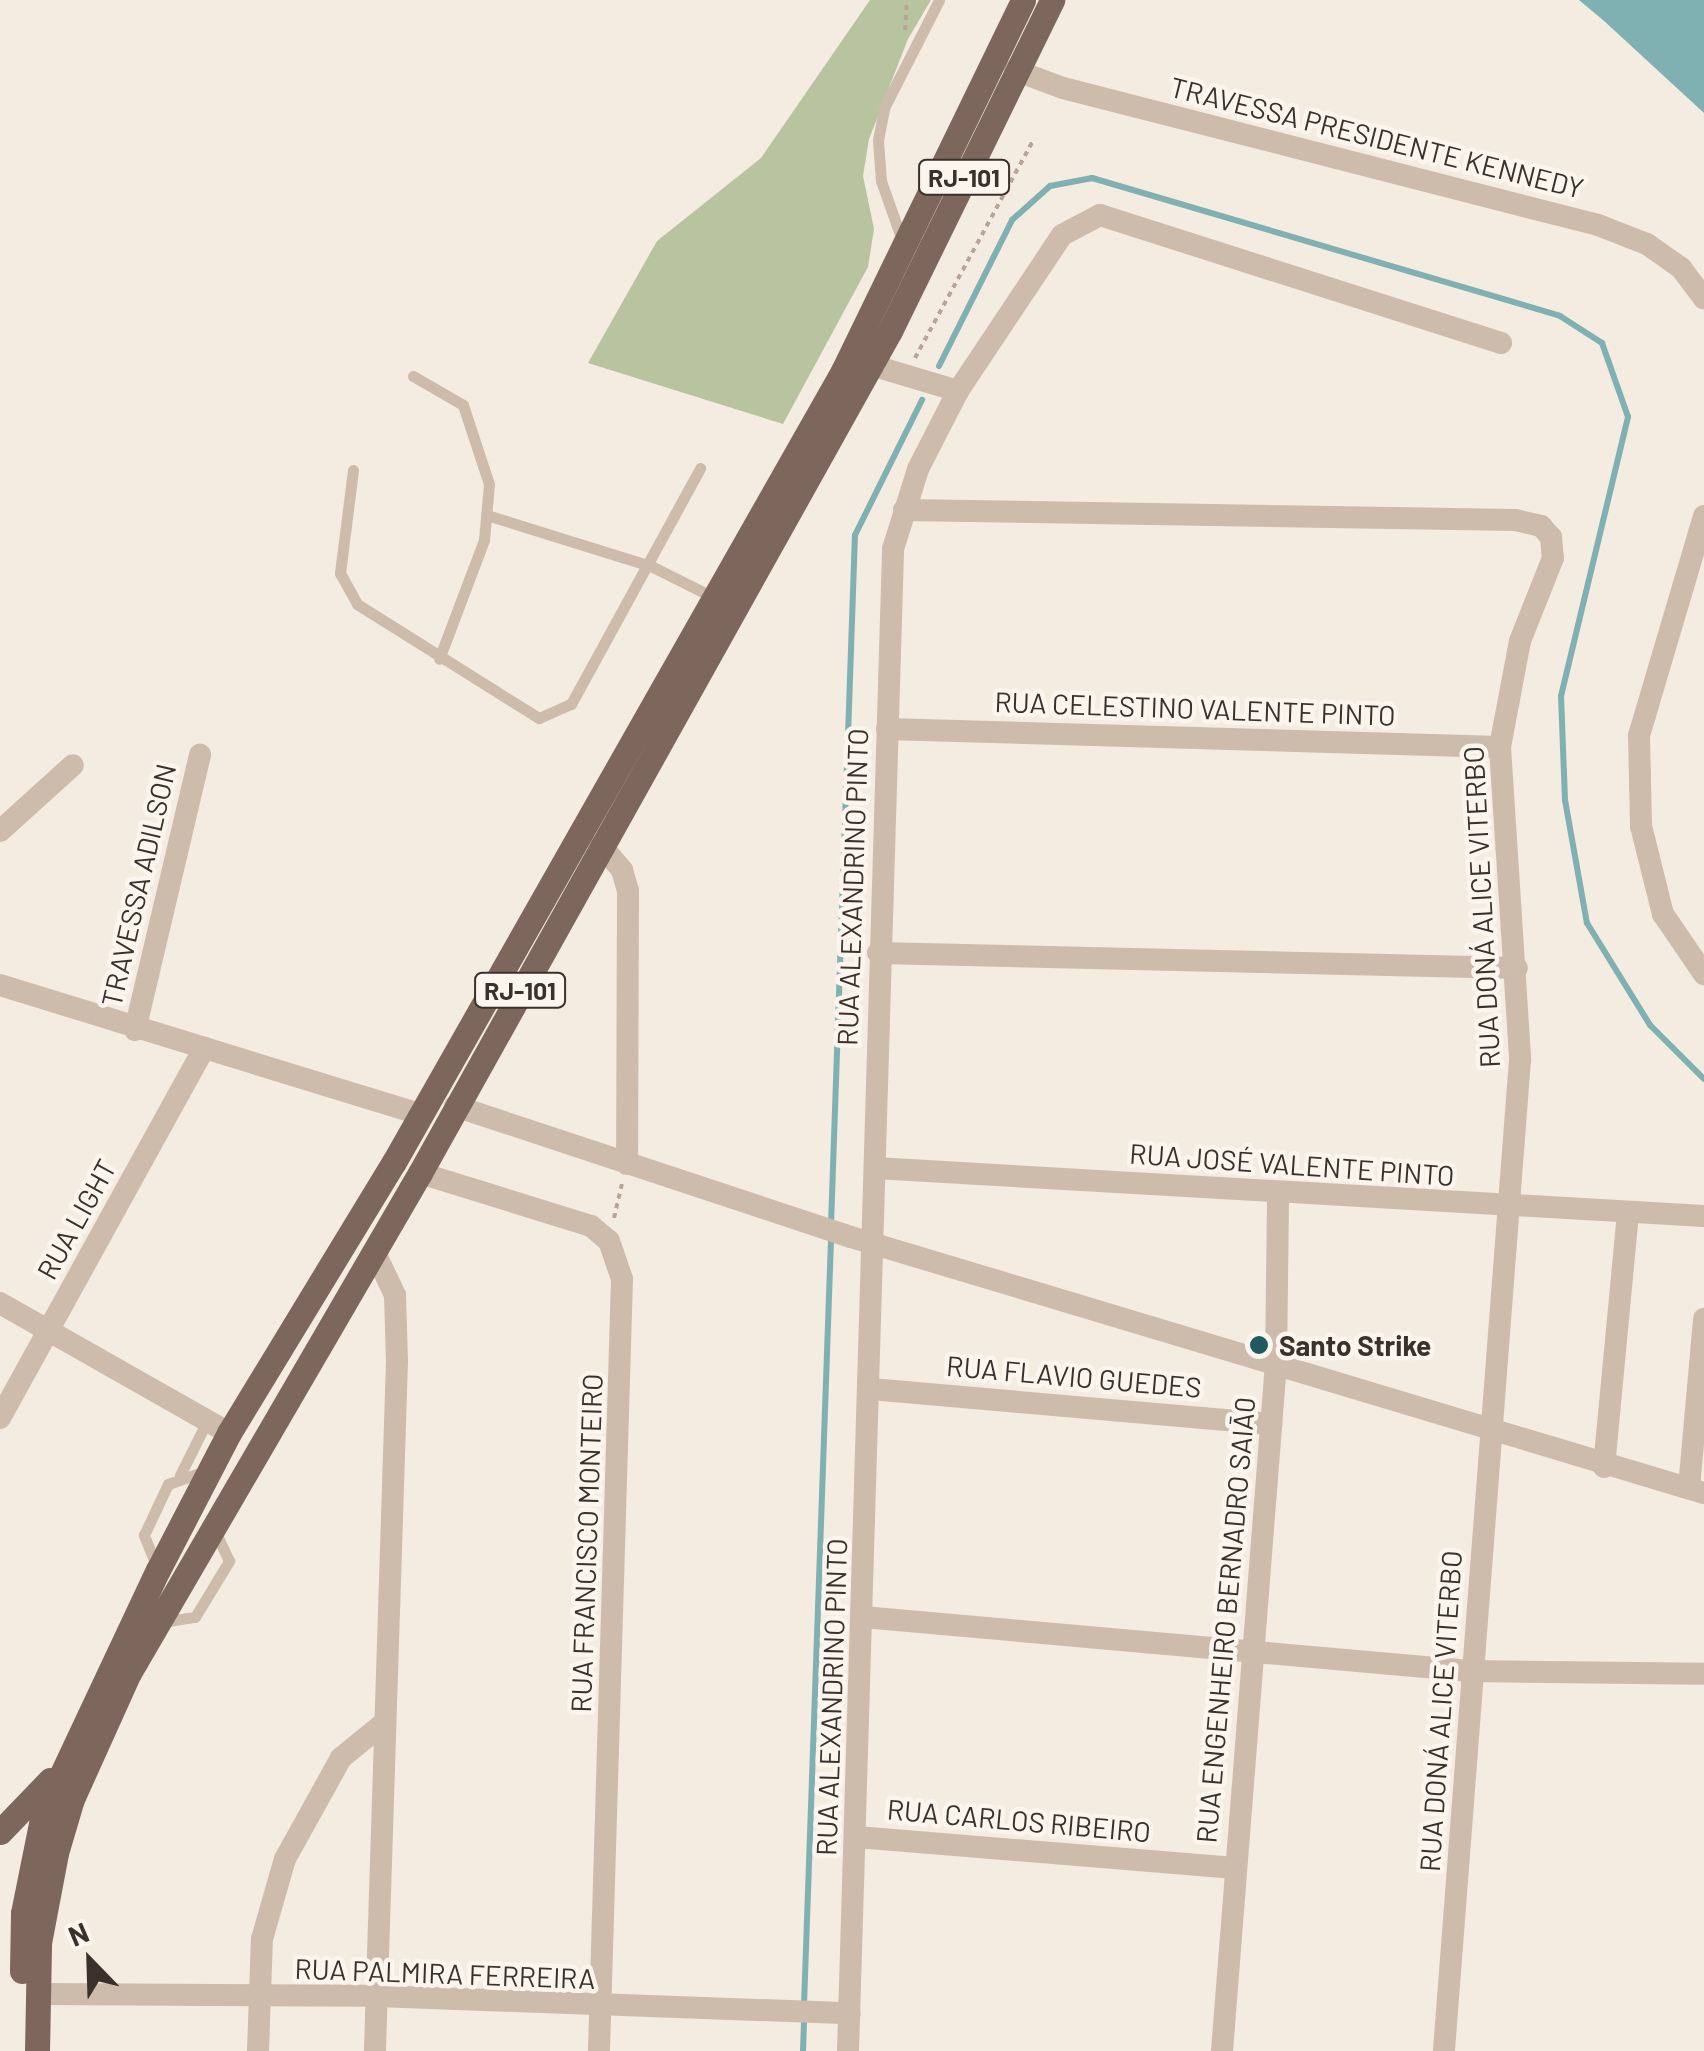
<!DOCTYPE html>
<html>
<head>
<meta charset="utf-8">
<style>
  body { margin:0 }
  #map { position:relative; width:1704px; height:2051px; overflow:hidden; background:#f4ebe1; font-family:Barlow,sans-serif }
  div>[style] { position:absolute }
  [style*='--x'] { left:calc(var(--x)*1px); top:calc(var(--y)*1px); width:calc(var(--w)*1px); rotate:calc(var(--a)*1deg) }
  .green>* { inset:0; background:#b8c4a0 }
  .water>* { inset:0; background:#7fb0b2 }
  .stream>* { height:6px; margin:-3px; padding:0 3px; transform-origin:3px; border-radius:3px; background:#7fb0b2 }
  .path>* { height:4px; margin-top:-2px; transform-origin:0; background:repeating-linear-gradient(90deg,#b9a596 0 5px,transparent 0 10px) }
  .service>* { height:11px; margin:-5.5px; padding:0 5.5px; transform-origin:5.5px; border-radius:5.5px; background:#cdbbac }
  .minor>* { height:22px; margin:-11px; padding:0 11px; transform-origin:11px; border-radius:11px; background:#cdbbac }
  .primary>* { height:25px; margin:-12.5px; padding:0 12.5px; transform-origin:12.5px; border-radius:12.5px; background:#7d675c }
  .dots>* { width:28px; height:28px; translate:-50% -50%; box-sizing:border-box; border:5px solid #fbf5ee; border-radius:50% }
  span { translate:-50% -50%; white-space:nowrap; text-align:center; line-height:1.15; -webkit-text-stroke:9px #fbf5ee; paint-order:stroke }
  .shield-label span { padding:2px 8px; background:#fbf5ee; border:2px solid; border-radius:8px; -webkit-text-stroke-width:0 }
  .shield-label { font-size:25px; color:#3b302b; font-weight:700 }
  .street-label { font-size:28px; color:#3b302b }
  .poi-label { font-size:28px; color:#3b302b; font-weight:700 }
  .left { translate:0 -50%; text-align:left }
  .north { position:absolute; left:40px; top:1911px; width:100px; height:100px; -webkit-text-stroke:8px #fbf5ee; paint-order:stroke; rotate:337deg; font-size:28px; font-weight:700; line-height:40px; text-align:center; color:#3b302b }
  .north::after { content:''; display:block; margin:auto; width:35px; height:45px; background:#3b302b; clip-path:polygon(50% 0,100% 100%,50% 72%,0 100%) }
</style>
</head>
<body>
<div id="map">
  <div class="green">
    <div style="clip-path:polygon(870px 0,931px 0,908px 39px,869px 139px,863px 176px,874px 229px,868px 267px,783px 424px,588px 363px,657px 241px,761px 158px)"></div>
  </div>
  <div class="water">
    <div style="clip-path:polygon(1579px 0,1704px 0,1704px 113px,1603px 20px)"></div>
  </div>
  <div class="stream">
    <div style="--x:939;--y:366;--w:163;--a:-63.4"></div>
    <div style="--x:1012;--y:220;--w:51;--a:-41.8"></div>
    <div style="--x:1050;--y:186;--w:43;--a:-10.8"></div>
    <div style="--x:1092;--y:178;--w:488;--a:16.4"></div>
    <div style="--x:1560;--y:316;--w:50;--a:32.7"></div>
    <div style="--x:1602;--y:343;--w:78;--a:70.6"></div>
    <div style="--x:1628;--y:417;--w:287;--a:103.5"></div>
    <div style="--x:1561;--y:696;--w:104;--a:87.8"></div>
    <div style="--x:1565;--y:800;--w:125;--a:79.9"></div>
    <div style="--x:1587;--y:923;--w:120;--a:58.3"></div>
    <div style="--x:1650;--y:1025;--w:76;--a:45"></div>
    <div style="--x:831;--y:1225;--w:690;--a:-88.01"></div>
    <div style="--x:855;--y:535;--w:151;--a:-63.6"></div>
    <div style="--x:804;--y:2005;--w:767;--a:-87.98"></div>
    <div style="--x:803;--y:2051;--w:34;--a:-88"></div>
  </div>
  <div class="path">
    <div style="--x:905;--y:30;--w:30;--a:-86"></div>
    <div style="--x:915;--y:358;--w:249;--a:-61.5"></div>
    <div style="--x:614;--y:1218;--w:35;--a:-77"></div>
  </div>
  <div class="service">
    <div style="--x:903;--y:243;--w:66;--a:-109.5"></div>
    <div style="--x:881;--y:181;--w:41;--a:-94.2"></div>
    <div style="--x:878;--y:140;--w:33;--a:-79"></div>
    <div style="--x:884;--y:108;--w:121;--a:-63"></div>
    <div style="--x:413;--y:376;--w:58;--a:30.1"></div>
    <div style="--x:463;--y:405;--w:83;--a:71.8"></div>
    <div style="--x:489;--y:484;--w:56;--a:95.1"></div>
    <div style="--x:484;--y:540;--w:127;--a:110.7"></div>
    <div style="--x:353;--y:470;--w:104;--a:97.2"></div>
    <div style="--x:340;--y:573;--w:35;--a:61"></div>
    <div style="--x:357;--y:604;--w:215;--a:32.1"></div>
    <div style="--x:539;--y:718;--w:35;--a:-24"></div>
    <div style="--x:571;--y:704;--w:269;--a:-61.3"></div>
    <div style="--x:490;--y:516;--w:169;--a:17.3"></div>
    <div style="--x:651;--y:566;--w:67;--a:26.6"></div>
    <div style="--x:180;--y:1475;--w:60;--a:-63.4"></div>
    <div style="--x:158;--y:1570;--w:38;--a:-112"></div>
    <div style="--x:144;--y:1535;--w:56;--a:-64.8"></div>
    <div style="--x:168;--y:1484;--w:39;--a:-19"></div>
    <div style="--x:162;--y:1622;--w:33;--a:-9"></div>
    <div style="--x:195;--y:1617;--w:66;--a:-58.7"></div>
    <div style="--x:229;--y:1561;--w:38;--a:-115"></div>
  </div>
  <div class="minor">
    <div style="--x:1015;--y:70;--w:51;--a:20.6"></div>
    <div style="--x:1063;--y:88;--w:552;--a:14.36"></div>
    <div style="--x:1598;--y:225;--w:53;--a:21.2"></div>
    <div style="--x:1647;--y:244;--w:42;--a:35.2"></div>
    <div style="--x:1681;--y:268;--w:38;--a:53"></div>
    <div style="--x:871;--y:365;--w:91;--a:16.6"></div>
    <div style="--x:904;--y:510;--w:611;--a:0.94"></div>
    <div style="--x:1515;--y:520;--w:27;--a:13"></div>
    <div style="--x:1541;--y:526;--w:15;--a:48"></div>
    <div style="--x:1551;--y:537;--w:21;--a:85"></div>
    <div style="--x:1553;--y:558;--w:89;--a:111.7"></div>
    <div style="--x:1520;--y:641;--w:108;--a:100.7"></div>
    <div style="--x:1500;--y:747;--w:314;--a:86.3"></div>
    <div style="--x:1520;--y:1060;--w:994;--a:94.39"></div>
    <div style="--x:1704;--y:516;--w:229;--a:106.5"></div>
    <div style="--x:1639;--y:736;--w:90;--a:88.7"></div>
    <div style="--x:1641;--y:826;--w:91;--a:76"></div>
    <div style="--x:1663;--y:914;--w:73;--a:55.7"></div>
    <div style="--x:887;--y:729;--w:613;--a:1.68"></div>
    <div style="--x:0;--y:831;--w:98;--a:-42.1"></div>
    <div style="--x:601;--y:845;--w:33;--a:50"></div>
    <div style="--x:622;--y:870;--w:22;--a:74"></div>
    <div style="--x:628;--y:891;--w:273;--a:90.2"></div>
    <div style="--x:878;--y:953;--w:639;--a:1.34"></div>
    <div style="--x:0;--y:985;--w:439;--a:17.1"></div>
    <div style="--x:135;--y:1030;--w:283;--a:-76.7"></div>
    <div style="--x:455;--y:1106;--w:417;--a:18.3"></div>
    <div style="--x:851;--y:1237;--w:891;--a:16.71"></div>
    <div style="--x:875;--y:1168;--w:830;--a:3.31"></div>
    <div style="--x:420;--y:1173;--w:179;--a:17.2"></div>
    <div style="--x:591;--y:1226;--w:23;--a:40"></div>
    <div style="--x:609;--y:1241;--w:40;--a:71.1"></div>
    <div style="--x:622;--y:1279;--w:772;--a:91.71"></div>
    <div style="--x:374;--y:1251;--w:49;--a:64.5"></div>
    <div style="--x:395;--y:1295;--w:66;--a:88.3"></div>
    <div style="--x:397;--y:1361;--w:690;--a:91.83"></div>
    <div style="--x:0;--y:1303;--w:263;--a:29.6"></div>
    <div style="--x:871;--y:1389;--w:402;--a:5"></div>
    <div style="--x:0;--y:1418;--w:423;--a:-61.1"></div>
    <div style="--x:1604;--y:1467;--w:254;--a:-84.6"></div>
    <div style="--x:1689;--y:1488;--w:170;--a:-84.9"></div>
    <div style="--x:863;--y:1617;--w:609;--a:5.08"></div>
    <div style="--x:1470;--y:1671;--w:234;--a:0.7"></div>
    <div style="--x:857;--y:1837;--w:379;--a:4.7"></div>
    <div style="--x:38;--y:1994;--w:339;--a:0.3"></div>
    <div style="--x:377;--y:1996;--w:473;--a:2.1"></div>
    <div style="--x:258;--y:2051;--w:112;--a:-88"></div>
    <div style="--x:262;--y:1939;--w:83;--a:-74"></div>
    <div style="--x:285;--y:1859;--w:115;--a:-61"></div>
    <div style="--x:341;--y:1758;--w:57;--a:-39.3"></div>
    <div style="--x:848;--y:2051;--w:1503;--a:-88.28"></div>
    <div style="--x:893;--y:549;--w:84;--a:-72.6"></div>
    <div style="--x:918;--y:469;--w:88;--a:-62.9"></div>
    <div style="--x:958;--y:391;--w:187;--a:-56.3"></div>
    <div style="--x:1062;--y:235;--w:43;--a:-27.8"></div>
    <div style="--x:1100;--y:215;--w:421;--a:17.7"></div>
    <div style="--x:1222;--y:2051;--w:689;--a:-85.51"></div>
    <div style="--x:1276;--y:1364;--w:170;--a:-89.3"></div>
  </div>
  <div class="primary">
    <div style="--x:0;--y:1832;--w:72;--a:-46.1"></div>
    <div style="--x:22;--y:1971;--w:58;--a:-89"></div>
    <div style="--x:23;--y:1913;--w:101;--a:-78.6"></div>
    <div style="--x:43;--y:1814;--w:270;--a:-64.8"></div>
    <div style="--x:158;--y:1570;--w:154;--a:-62.6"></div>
    <div style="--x:229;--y:1433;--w:317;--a:-58.7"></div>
    <div style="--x:394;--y:1162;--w:910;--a:-60.42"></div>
    <div style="--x:843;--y:371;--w:412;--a:-64.1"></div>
    <div style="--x:37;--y:2051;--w:108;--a:-88.9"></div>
    <div style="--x:39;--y:1943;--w:92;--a:-79.3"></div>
    <div style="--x:56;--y:1853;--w:56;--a:-73.5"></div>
    <div style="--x:72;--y:1799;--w:138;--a:-65.7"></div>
    <div style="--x:129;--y:1673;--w:579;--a:-59.8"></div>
    <div style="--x:420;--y:1173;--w:964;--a:-60.83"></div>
    <div style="--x:890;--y:331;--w:369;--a:-63.9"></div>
  </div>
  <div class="dots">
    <div style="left:1259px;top:1345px;background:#1f5a5e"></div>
  </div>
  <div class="shield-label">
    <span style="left:964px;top:177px">RJ-101</span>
    <span style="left:520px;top:990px">RJ-101</span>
  </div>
  <div class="street-label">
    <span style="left:1377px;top:137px;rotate:14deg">TRAVESSA PRESIDENTE KENNEDY</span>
    <span style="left:1195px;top:708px;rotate:2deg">RUA CELESTINO VALENTE PINTO</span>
    <span style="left:138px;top:885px;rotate:-77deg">TRAVESSA ADILSON</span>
    <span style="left:852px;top:887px;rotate:-88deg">RUA ALEXANDRINO PINTO</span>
    <span style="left:1481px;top:907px;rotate:-93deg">RUA DONÁ ALICE VITERBO</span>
    <span style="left:1292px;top:1164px;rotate:4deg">RUA JOSÉ VALENTE PINTO</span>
    <span style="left:76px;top:1219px;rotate:-61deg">RUA LIGHT</span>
    <span style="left:1074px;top:1376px;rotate:5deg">RUA FLAVIO GUEDES</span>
    <span style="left:586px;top:1543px;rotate:-88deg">RUA FRANCISCO MONTEIRO</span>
    <span style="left:1225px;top:1620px;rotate:-85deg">RUA ENGENHEIRO BERNADRO SAIĀ0</span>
    <span style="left:831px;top:1697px;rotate:-88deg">RUA ALEXANDRINO PINTO</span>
    <span style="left:1440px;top:1711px;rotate:-86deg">RUA DONÁ ALICE VITERBO</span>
    <span style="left:1019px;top:1820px;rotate:5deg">RUA CARLOS RIBEIRO</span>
    <span style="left:445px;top:1973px;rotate:2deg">RUA PALMIRA FERREIRA</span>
  </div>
  <div class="poi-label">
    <span class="left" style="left:1279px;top:1345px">Santo Strike</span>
  </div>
  <div class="north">N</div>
</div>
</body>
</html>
